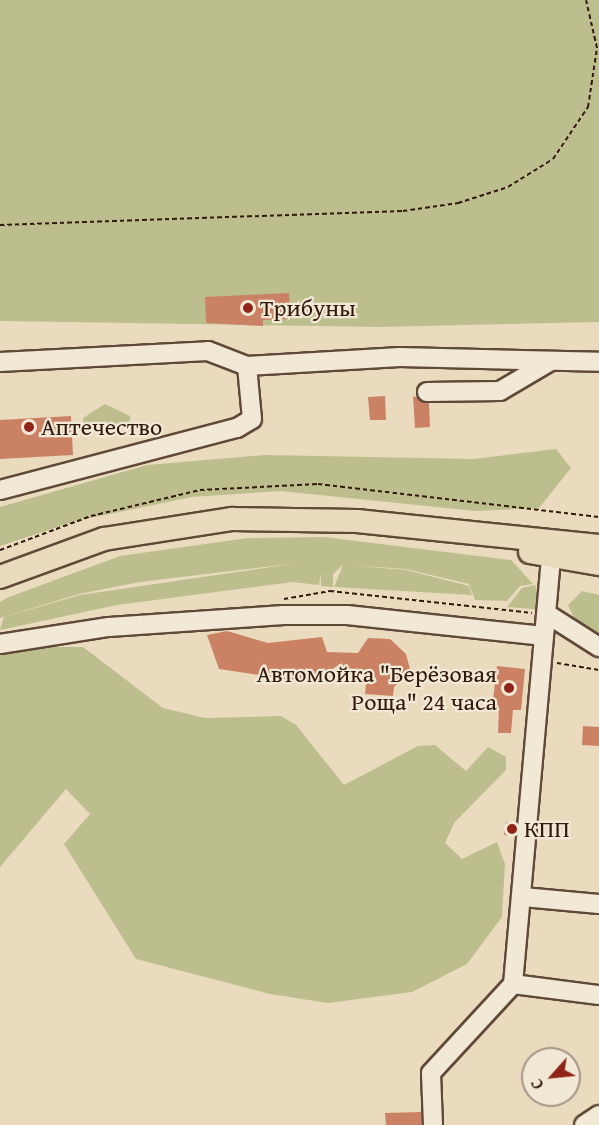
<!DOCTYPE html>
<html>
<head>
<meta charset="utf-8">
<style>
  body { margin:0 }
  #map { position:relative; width:599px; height:1125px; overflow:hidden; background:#eadbbe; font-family:"Gentium Book Plus",serif }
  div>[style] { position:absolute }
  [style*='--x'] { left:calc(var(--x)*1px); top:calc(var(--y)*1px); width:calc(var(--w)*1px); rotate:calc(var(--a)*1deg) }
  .green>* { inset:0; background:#bcbe8e }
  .building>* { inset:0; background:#cb8264 }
  .path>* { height:2px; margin-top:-1px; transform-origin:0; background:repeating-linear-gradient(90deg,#33180c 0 4.5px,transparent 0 7.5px) }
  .roads { filter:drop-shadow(2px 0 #614938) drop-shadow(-2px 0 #614938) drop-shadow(0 2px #614938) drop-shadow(0 -2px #614938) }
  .minor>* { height:18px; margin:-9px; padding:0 9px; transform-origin:9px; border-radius:9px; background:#f1e8d5 }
  .major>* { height:22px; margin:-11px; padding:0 11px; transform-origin:11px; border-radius:11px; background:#eadbbe }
  .dots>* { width:16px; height:16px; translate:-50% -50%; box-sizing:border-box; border:3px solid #f1e8d5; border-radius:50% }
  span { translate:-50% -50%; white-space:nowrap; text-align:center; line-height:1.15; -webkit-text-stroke:4.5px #f1e8d5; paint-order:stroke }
  .poi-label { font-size:24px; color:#33180c }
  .left { translate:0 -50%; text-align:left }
  .right { translate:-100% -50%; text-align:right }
  .north { position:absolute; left:521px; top:1047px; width:60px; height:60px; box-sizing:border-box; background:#f1e8d5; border:2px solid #a59585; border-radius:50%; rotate:243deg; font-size:16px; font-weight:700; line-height:24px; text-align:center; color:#33180c }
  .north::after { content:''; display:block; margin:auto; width:21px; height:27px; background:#8f2418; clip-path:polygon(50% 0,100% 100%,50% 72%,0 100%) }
</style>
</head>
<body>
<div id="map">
  <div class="green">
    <div style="clip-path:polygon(0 0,599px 0,599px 322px,379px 327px,0 321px)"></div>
    <div style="clip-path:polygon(105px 404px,130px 416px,130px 421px,108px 436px,84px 430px,83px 418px)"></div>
    <div style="clip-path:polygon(556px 449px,571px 468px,539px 508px,476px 511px,280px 491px,192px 497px,76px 521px,0 546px,0 507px,147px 465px,266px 455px,474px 459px)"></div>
    <div style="clip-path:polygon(324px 537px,511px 560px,533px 584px,520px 586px,507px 601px,475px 600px,469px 584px,406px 569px,347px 565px,406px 570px,469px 586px,472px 595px,334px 587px,343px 565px,333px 574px,333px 587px,321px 586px,321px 573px,319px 585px,293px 582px,117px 605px,0 630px,4px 617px,80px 595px,298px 563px,140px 582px,79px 594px,0 618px,0 602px,9px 597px,120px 556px,248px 538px)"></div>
    <div style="clip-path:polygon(535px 585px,543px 610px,507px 607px,522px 588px)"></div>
    <div style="clip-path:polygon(582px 591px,599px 595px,599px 638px,576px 622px,568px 605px)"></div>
    <div style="clip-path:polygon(33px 647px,83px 647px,163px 708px,205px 718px,281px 716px,296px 725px,344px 785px,418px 746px,435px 745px,466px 771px,488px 747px,506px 757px,506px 770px,454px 823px,445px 843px,462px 859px,497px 842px,505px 864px,502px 917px,467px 964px,412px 992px,328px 1003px,270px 994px,136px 959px,64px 844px,90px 814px,66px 789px,0 867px,0 655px)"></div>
  </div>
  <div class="building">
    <div style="clip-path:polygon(289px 293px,290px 319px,263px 320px,263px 326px,206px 323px,205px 297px)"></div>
    <div style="clip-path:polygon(385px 396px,386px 420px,370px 420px,368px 397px)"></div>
    <div style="clip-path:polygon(413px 396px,429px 403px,430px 427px,415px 428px)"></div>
    <div style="clip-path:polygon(71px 416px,73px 455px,0 459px,0 420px)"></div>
    <div style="clip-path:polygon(227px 631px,268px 643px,322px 637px,327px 652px,358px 653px,368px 638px,390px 639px,406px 654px,411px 673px,394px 687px,393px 696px,365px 694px,367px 674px,342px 673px,342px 663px,318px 678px,298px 681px,219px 669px,207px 635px)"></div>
    <div style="clip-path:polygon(497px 666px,525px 669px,521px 710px,513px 710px,511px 733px,498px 733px,499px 708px,492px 708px)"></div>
    <div style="clip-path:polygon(583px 726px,599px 727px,599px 746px,582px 745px)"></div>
    <div style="clip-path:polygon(506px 822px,516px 823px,515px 837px,504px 835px)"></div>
    <div style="clip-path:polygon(421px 1112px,422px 1125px,386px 1125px,385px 1113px)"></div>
  </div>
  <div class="path">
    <div style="--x:0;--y:225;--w:403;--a:-2"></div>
    <div style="--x:403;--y:211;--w:56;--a:-8.3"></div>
    <div style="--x:458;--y:203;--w:52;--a:-17.7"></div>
    <div style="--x:508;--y:187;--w:53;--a:-31.9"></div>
    <div style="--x:553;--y:159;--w:63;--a:-56.1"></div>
    <div style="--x:588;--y:107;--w:60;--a:-81.3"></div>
    <div style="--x:597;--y:48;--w:49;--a:-102.9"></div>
    <div style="--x:0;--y:550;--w:97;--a:-20.5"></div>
    <div style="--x:91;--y:516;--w:112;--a:-13.4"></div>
    <div style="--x:200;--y:490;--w:118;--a:-2.9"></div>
    <div style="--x:318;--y:484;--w:283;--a:6.7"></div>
    <div style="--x:284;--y:599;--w:47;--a:-9.9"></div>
    <div style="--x:330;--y:591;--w:203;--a:6.2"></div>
    <div style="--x:557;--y:663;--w:43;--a:9.5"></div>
  </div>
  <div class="roads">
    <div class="minor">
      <div style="--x:0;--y:362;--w:208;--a:-3"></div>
      <div style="--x:208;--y:351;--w:42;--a:21"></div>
      <div style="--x:247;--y:366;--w:153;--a:-3.4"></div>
      <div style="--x:400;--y:357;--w:199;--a:1.4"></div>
      <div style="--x:427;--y:392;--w:73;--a:-0.8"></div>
      <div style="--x:500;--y:391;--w:59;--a:-30.5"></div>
      <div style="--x:0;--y:490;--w:245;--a:-14.7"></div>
      <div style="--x:237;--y:428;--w:17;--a:-31"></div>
      <div style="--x:252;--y:419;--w:53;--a:-95.4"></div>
      <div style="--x:547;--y:614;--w:62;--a:32.4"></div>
      <div style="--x:0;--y:644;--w:110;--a:-8.9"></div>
      <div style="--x:109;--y:627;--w:175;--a:-3.9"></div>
      <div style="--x:284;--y:615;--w:63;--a:0"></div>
      <div style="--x:347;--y:615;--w:198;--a:6.1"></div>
      <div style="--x:523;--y:897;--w:76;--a:5.3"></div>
      <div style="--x:513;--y:984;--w:87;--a:7.3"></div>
      <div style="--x:433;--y:1125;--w:52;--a:-92.2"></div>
      <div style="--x:431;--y:1073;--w:121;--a:-47.3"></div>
      <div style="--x:513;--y:984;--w:429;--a:-84.9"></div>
      <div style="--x:584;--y:1125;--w:18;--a:-34"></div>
    </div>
    <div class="major">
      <div style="--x:530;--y:552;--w:70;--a:9.9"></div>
      <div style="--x:0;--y:577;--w:111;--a:-20.1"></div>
      <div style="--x:104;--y:539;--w:130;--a:-8.9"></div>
      <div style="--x:232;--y:519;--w:125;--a:0.9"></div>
      <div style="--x:357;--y:521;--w:243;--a:5.9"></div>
    </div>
  </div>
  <div class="dots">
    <div style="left:248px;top:308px;background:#8f2418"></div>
    <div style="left:29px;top:427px;background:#8f2418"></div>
    <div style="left:509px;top:688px;background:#8f2418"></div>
    <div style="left:512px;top:829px;background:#8f2418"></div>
  </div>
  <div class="poi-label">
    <span class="left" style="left:260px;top:308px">Трибуны</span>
    <span class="left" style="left:41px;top:427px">Аптечество</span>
    <span class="right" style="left:497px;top:688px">Автомойка "Берёзовая<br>Роща" 24 часа</span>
    <span class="left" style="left:524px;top:829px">КПП</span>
  </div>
  <div class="north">С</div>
</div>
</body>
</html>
